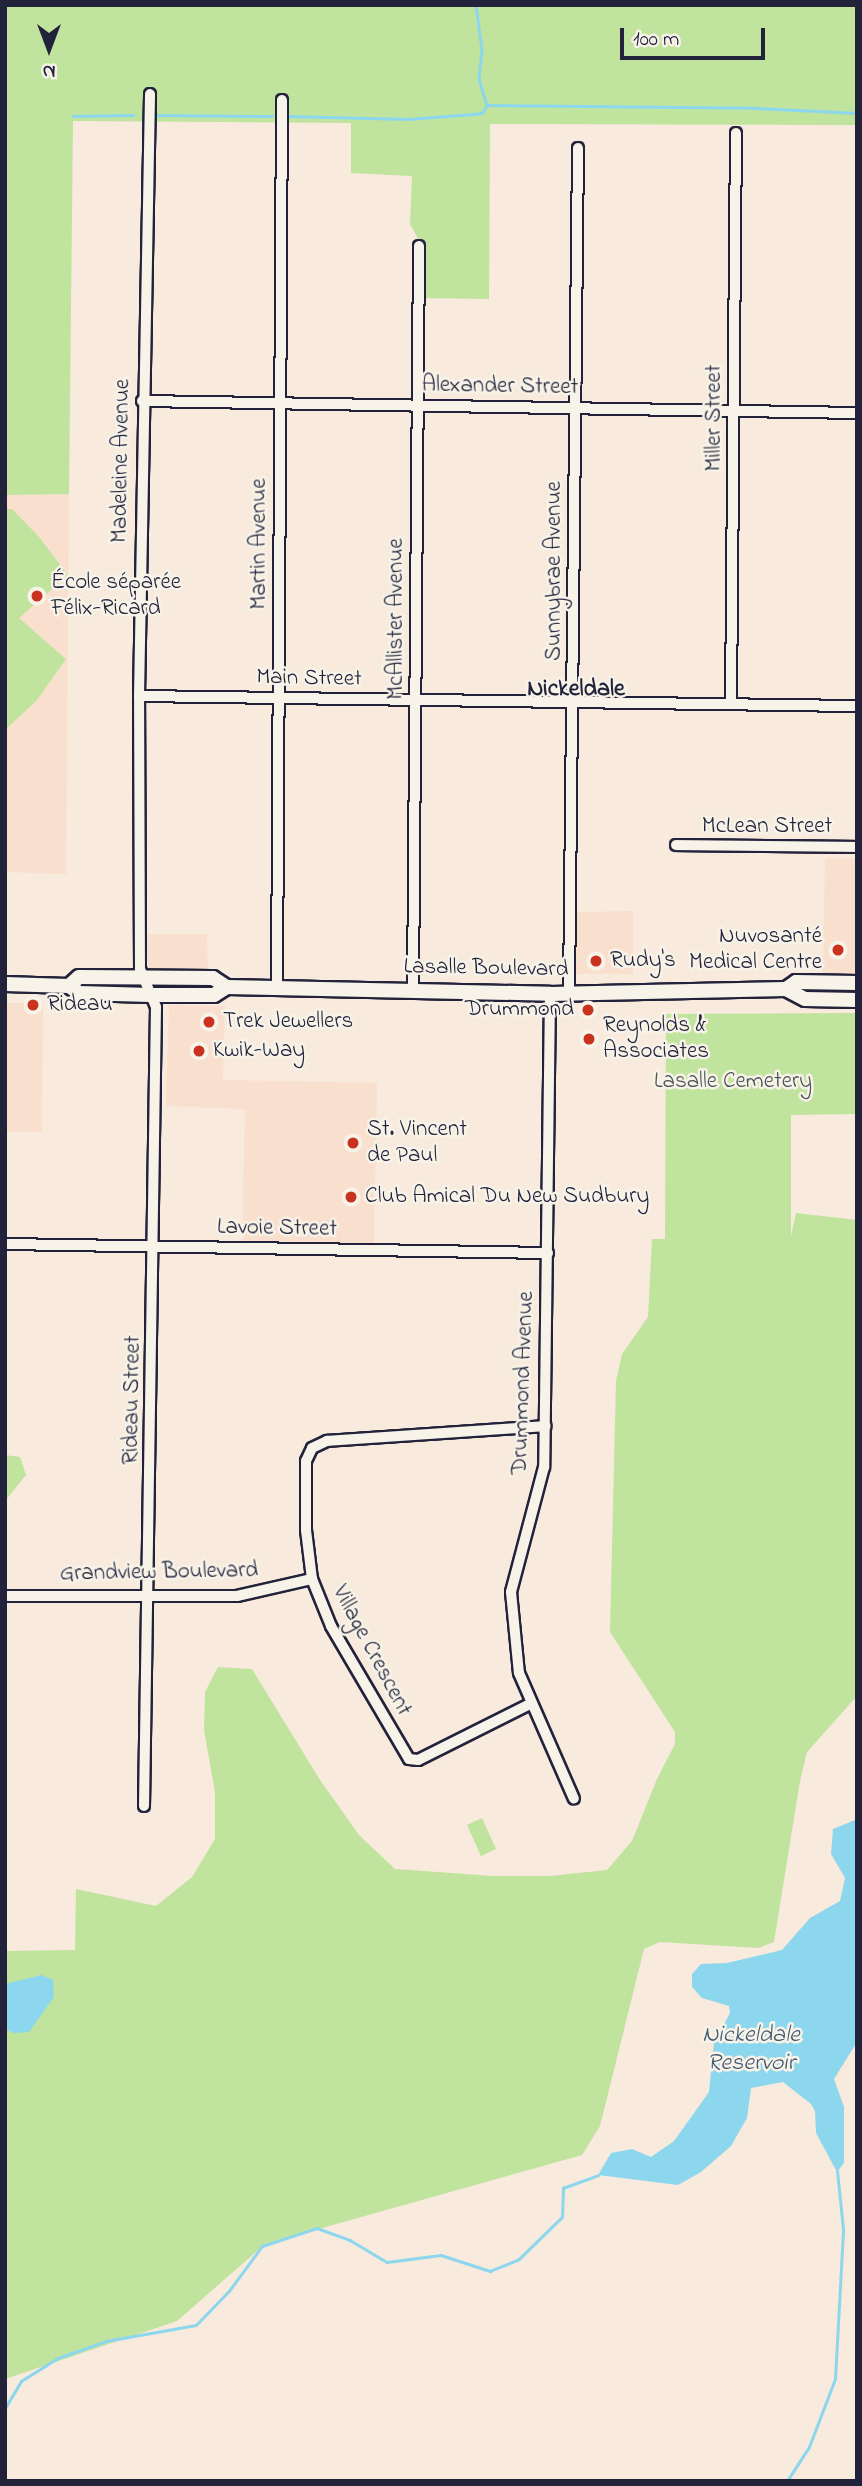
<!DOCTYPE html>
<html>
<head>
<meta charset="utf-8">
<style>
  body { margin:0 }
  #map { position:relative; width:862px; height:2486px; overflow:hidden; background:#f8eadc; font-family:"Indie Flower",sans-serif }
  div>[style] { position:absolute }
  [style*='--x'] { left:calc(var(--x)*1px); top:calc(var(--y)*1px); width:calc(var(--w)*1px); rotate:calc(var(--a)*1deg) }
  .built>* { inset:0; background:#f9dfce }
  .green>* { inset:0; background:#c0e39d }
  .water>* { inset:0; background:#8cd7ed }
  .stream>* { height:2.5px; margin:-1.25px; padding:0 1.25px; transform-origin:1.25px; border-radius:1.25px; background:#8cd7ed }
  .roads { filter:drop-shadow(2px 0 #22223b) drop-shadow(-2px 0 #22223b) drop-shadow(0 2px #22223b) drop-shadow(0 -2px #22223b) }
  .street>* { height:10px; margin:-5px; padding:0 5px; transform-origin:5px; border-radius:5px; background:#f7f3e8 }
  .secondary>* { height:14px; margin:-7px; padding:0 7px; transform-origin:7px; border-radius:7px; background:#f7f3e8 }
  .dots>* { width:19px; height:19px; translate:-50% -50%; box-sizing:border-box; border:4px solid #f7f3e8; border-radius:50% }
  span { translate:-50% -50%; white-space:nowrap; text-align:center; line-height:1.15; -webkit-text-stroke:5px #f7f3e8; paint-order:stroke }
  .street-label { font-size:23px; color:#22223b }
  .poi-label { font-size:23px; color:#22223b }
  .left { translate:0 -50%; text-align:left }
  .right { translate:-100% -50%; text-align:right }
  .park-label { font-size:23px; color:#4a5254 }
  .neighbourhood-label { font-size:24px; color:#22223b; font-weight:700 }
  .water-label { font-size:24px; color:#425870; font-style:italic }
  .frame { position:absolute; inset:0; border:7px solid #22223b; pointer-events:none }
  .north { position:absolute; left:14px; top:14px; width:70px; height:70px; -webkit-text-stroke:5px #f7f3e8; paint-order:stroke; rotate:180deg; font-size:19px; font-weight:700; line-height:28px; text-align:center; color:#22223b }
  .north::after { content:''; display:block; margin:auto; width:24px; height:32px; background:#22223b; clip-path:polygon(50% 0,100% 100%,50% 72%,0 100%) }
  .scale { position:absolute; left:620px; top:28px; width:145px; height:32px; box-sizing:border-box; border:4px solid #22223b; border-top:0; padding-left:9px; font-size:21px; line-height:24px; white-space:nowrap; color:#22223b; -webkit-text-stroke:5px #f7f3e8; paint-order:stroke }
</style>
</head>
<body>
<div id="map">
  <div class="built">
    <div style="clip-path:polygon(69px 494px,66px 874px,5px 872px,5px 495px)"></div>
    <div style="clip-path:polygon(825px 858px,857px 859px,857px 974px,823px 973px)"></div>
    <div style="clip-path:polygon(633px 911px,633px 974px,576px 974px,577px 912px)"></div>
    <div style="clip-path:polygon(145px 934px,207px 934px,208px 972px,149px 971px)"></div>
    <div style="clip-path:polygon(5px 1003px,43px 1003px,42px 1132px,5px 1132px)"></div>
    <div style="clip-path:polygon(169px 1005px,225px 1006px,223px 1080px,377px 1083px,374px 1243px,242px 1244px,245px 1109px,166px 1106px)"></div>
  </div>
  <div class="green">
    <div style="clip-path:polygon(5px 5px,857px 5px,857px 125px,490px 124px,489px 299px,419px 298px,420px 242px,410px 224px,412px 176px,351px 173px,351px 123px,73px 121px,69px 494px,5px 495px)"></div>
    <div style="clip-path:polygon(5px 509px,12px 509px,39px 537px,68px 575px,19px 618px,66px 659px,37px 700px,5px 730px)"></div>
    <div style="clip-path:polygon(857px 1013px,857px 1114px,791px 1115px,791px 1236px,796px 1213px,857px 1220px,857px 1696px,807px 1752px,800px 1781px,774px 1942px,758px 1948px,660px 1942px,644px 1949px,600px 2126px,582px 2155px,265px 2244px,177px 2321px,5px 2379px,5px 1951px,75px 1950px,76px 1889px,156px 1906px,192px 1877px,215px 1839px,215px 1792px,204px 1730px,205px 1692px,218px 1667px,252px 1669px,320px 1780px,359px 1835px,395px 1869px,493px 1876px,550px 1876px,607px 1870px,632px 1841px,657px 1779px,675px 1744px,675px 1732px,610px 1632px,616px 1381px,622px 1354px,648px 1317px,652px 1239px,665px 1239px,666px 1014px)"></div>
    <div style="clip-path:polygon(5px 1455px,20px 1457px,26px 1475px,5px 1501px)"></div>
    <div style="clip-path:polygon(482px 1818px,496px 1849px,481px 1856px,467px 1825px)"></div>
  </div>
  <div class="water">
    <div style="clip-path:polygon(855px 1820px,857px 2042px,834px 2079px,844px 2107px,844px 2163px,837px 2172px,816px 2133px,815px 2111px,811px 2104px,783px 2082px,751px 2088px,747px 2118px,731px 2146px,701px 2172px,678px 2185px,598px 2175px,611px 2153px,632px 2149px,651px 2157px,674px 2141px,709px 2092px,714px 2043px,730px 2013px,729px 2006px,702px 1998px,692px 1987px,692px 1974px,701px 1964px,727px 1963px,782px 1950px,810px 1918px,840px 1901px,845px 1878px,831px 1854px,833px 1829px)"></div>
    <div style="clip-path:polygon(42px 1975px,53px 1980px,54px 1997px,29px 2032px,14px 2033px,5px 2029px,5px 1984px)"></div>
  </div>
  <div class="stream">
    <div style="--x:476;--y:5;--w:45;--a:82.4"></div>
    <div style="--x:482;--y:50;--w:29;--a:96"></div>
    <div style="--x:479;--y:79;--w:27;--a:73"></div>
    <div style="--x:153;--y:115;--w:119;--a:0.5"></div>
    <div style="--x:73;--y:116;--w:60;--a:-1"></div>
    <div style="--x:288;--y:116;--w:120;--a:1.4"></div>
    <div style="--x:408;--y:119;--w:65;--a:-4.4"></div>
    <div style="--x:473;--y:114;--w:9;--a:-6"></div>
    <div style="--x:482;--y:113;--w:9;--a:-58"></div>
    <div style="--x:487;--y:105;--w:268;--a:0.6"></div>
    <div style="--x:755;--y:108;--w:102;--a:2.8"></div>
    <div style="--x:5;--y:2408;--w:31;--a:-59"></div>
    <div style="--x:21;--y:2381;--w:44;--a:-31.9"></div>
    <div style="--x:58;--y:2358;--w:51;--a:-19.5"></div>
    <div style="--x:106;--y:2341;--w:91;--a:-10.1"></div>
    <div style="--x:196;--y:2325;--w:47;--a:-45.9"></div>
    <div style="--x:229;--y:2291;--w:56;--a:-53.7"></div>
    <div style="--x:262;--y:2246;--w:58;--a:-18.1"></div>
    <div style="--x:317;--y:2228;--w:35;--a:20"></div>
    <div style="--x:350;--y:2240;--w:43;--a:30.7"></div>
    <div style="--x:387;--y:2262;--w:54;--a:-7.4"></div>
    <div style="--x:441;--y:2255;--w:52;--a:18.1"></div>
    <div style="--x:490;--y:2271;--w:31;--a:-22"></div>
    <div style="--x:519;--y:2259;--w:60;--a:-44.3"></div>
    <div style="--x:562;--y:2217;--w:29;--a:-88"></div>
    <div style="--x:563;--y:2188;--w:37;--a:-20"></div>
    <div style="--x:787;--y:2481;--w:40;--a:-57.1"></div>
    <div style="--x:809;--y:2447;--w:73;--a:-69.1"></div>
    <div style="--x:835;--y:2379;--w:150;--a:-86.9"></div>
    <div style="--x:843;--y:2229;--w:58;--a:-95.9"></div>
  </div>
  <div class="roads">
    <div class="street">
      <div style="--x:142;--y:401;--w:715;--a:0.96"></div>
      <div style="--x:139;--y:696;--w:718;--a:0.8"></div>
      <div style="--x:731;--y:703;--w:570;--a:-89.5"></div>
      <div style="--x:676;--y:845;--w:181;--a:0.6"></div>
      <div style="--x:277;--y:988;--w:888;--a:-89.68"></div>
      <div style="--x:413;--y:991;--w:745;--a:-89.54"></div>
      <div style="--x:550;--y:994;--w:473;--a:90.7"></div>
      <div style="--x:544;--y:1467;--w:129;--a:104.8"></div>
      <div style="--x:511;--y:1592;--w:81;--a:84.4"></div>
      <div style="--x:519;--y:1673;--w:137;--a:66.4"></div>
      <div style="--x:569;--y:994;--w:846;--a:-89.39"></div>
      <div style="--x:5;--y:1244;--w:543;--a:0.95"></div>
      <div style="--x:5;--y:1596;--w:232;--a:0"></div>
      <div style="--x:237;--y:1596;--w:77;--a:-12.8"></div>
      <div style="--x:530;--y:1704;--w:125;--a:153.4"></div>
      <div style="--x:418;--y:1760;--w:9;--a:-174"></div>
      <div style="--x:409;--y:1759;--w:154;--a:-120.4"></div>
      <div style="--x:331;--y:1626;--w:51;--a:-112"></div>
      <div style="--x:312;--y:1579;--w:49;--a:-97"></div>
      <div style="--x:306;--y:1530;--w:69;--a:-90"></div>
      <div style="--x:306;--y:1461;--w:14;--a:-65"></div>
      <div style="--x:312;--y:1448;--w:17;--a:-25"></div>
      <div style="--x:327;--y:1441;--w:219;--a:-3.9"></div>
      <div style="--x:144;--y:1806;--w:799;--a:-89.14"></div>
      <div style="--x:156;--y:1007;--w:41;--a:-112.8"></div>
      <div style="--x:140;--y:969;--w:273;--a:-90.2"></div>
      <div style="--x:139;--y:696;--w:602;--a:-88.95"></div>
    </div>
    <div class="secondary">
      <div style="--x:5;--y:984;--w:64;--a:1.8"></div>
      <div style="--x:69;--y:986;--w:12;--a:35"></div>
      <div style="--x:79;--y:993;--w:72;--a:1.6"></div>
      <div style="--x:151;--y:995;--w:63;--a:0"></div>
      <div style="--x:214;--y:995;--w:15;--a:-32"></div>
      <div style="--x:69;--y:986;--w:13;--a:-42"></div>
      <div style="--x:79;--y:977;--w:134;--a:0.4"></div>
      <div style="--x:213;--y:978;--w:17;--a:33"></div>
      <div style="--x:227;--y:987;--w:323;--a:1.2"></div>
      <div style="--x:550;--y:994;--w:236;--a:-1.2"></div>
      <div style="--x:786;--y:989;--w:21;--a:28"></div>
      <div style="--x:805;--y:999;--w:52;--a:1.1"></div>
      <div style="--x:786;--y:989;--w:12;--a:-35"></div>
      <div style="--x:796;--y:982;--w:61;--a:0.9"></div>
    </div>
  </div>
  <div class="dots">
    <div style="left:37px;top:596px;background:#c8321e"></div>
    <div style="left:838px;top:950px;background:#c8321e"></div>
    <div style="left:596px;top:961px;background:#c8321e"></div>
    <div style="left:33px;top:1005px;background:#c8321e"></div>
    <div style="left:588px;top:1010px;background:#c8321e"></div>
    <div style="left:209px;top:1022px;background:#c8321e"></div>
    <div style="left:589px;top:1039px;background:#c8321e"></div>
    <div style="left:199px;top:1051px;background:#c8321e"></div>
    <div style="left:353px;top:1143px;background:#c8321e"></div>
    <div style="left:351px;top:1197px;background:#c8321e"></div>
  </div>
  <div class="street-label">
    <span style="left:500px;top:387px;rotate:1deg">Alexander Street</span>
    <span style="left:715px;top:418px;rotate:-90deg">Miller Street</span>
    <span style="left:122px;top:461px;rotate:-89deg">Madeleine Avenue</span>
    <span style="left:260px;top:544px;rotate:-90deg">Martin Avenue</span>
    <span style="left:555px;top:571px;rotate:-90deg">Sunnybrae Avenue</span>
    <span style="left:397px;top:619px;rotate:-90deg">McAllister Avenue</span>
    <span style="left:309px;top:679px;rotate:1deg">Main Street</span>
    <span style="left:767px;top:827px">McLean Street</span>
    <span style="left:486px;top:969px;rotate:1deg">Lasalle Boulevard</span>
    <span style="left:277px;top:1229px;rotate:1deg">Lavoie Street</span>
    <span style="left:524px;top:1383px;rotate:-88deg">Drummond Avenue</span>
    <span style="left:133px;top:1400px;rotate:-89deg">Rideau Street</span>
    <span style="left:159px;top:1573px;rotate:-1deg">Grandview Boulevard</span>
    <span style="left:371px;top:1651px;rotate:62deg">Village Crescent</span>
  </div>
  <div class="poi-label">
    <span class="left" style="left:51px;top:596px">École séparée<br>Félix-Ricard</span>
    <span class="right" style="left:822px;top:950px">Nuvosanté<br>Medical Centre</span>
    <span class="left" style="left:610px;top:961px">Rudy's</span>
    <span class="left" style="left:47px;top:1005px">Rideau</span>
    <span class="right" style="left:574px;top:1010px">Drummond</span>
    <span class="left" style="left:223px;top:1022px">Trek Jewellers</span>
    <span class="left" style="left:603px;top:1039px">Reynolds &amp;<br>Associates</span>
    <span class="left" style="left:213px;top:1051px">Kwik-Way</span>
    <span class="left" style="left:367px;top:1143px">St. Vincent<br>de Paul</span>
    <span class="left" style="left:365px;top:1197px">Club Amical Du New Sudbury</span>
  </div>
  <div class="park-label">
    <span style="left:733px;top:1082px">Lasalle Cemetery</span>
  </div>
  <div class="neighbourhood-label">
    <span style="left:576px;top:690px">Nickeldale</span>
  </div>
  <div class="water-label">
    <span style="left:751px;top:2050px">Nickeldale<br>Reservoir</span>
  </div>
  <div class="frame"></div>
  <div class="north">N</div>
  <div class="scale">100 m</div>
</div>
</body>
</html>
